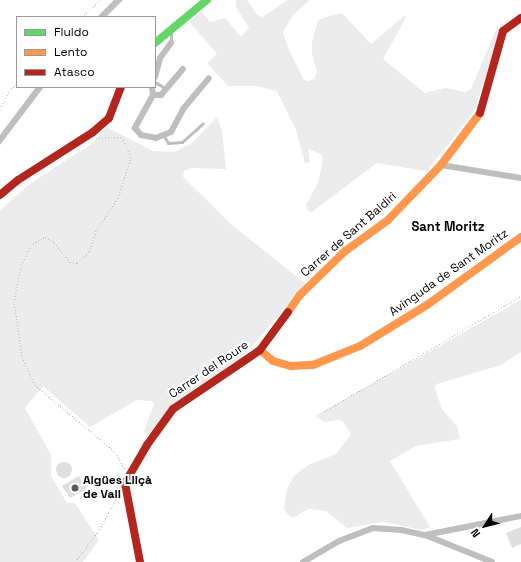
<!DOCTYPE html>
<html>
<head>
<meta charset="utf-8">
<style>
  body { margin:0 }
  #map { position:relative; width:521px; height:562px; overflow:hidden; background:#fff; font-family:"Space Grotesk",sans-serif }
  div>[style] { position:absolute }
  [style*='--x'] { left:calc(var(--x)*1px); top:calc(var(--y)*1px); width:calc(var(--w)*1px); rotate:calc(var(--a)*1deg) }
  .green>* { inset:0; background:#ececec }
  .water>* { inset:0; background:#bfbfbf }
  .building>* { inset:0; background:#dfdfdf }
  .round { border-radius:50% }
  .path>* { height:1px; margin-top:-0.5px; transform-origin:0; background:repeating-linear-gradient(90deg,#b9b9b9 0 1px,transparent 0 3px) }
  .lane>* { height:3px; margin:-1.5px; padding:0 1.5px; transform-origin:1.5px; border-radius:1.5px; background:#bebebe }
  .street>* { height:6px; margin:-3px; padding:0 3px; transform-origin:3px; border-radius:3px; background:#bebebe }
  .fast>* { height:8px; margin:-4px; padding:0 4px; transform-origin:4px; border-radius:4px; background:#63d668 }
  .slow>* { height:8px; margin:-4px; padding:0 4px; transform-origin:4px; border-radius:4px; background:#ff974d }
  .jam>* { height:8px; margin:-4px; padding:0 4px; transform-origin:4px; border-radius:4px; background:#b3261e }
  .dots>* { width:11px; height:11px; translate:-50% -50%; box-sizing:border-box; border:2px solid #fff; border-radius:50% }
  span { translate:-50% -50%; white-space:nowrap; text-align:center; line-height:1.15; -webkit-text-stroke:4px #fff; paint-order:stroke }
  .street-label { font-size:12px; color:#000 }
  .poi-label { font-size:12px; color:#000; font-weight:700 }
  .left { translate:0 -50%; text-align:left }
  .neighbourhood-label { font-size:13px; color:#000; font-weight:700 }
  .legend { position:absolute; left:16px; top:16px; width:140px; height:72px; box-sizing:border-box; background:#fff; border:1px solid #999; margin:0; padding:5px 7px; list-style:none; font-size:12px; color:#000 }
  .legend li { display:flex; align-items:center; gap:8px; height:20px }
  .legend b { width:20px; border:1px solid #999 }
  .north { position:absolute; left:465px; top:506px; width:40px; height:40px; -webkit-text-stroke:3px #fff; paint-order:stroke; rotate:234deg; font-size:11px; font-weight:700; line-height:16px; text-align:center; color:#000 }
  .north::after { content:''; display:block; margin:auto; width:14px; height:18px; background:#000; clip-path:polygon(50% 0,100% 100%,50% 72%,0 100%) }
</style>
</head>
<body>
<div id="map">
  <div class="green">
    <div style="clip-path:polygon(236px 0,247px 0,257px 15px,263px 17px,287px 0,310px 0,293px 15px,283px 32px,288px 48px,304px 80px,309px 81px,314px 79px,317px 72px,312px 54px,312px 42px,318px 20px,329px 16px,342px 13px,371px 44px,404px 16px,406px 17px,383px 59px,425px 93px,445px 88px,465px 92px,471px 89px,498px 25px,499px 31px,475px 110px,427px 171px,377px 163px,312px 212px,308px 211px,306px 205px,318px 183px,323px 159px,321px 154px,308px 149px,310px 162px,305px 163px,296px 130px,277px 91px,256px 86px,228px 86px,207px 63px,217px 54px,189px 21px,202px 11px,210px 22px,225px 18px,241px 37px,249px 28px,236px 7px)"></div>
    <div style="clip-path:polygon(217px 117px,222px 131px,226px 169px,192px 168px,184px 171px,183px 177px,232px 225px,306px 284px,248px 351px,201px 387px,148px 437px,144px 432px,154px 404px,152px 401px,137px 400px,90px 427px,43px 386px,25px 408px,51px 455px,51px 476px,67px 503px,75px 503px,99px 540px,83px 562px,0 562px,0 210px,31px 183px,93px 143px,106px 127px,153px 151px,174px 152px,192px 143px)"></div>
    <div style="clip-path:polygon(521px 300px,521px 352px,501px 365px,437px 384px,435px 388px,442px 409px,457px 426px,460px 439px,416px 446px,390px 461px,430px 527px,422px 530px,383px 522px,347px 528px,326px 511px,308px 509px,293px 518px,287px 514px,284px 508px,287px 489px,294px 476px,308px 465px,336px 454px,351px 434px,343px 422px,338px 420px,324px 422px,315px 416px)"></div>
  </div>
  <div class="water">
    <div style="clip-path:polygon(114px 0,123px 0,106px 17px,97px 17px)"></div>
    <div style="clip-path:polygon(36px 87px,44px 87px,0 145px,0 135px)"></div>
  </div>
  <div class="building">
    <div class="round" style="left:56px;top:462px;width:16px;height:16px"></div>
    <div style="clip-path:polygon(79px 476px,87px 489px,70px 498px,62px 486px)"></div>
    <div style="clip-path:polygon(521px 527px,521px 544px,512px 548px,506px 533px)"></div>
  </div>
  <div class="path">
    <div style="--x:82;--y:17;--w:25;--a:-43"></div>
    <div style="--x:0;--y:109;--w:20;--a:-63"></div>
    <div style="--x:9;--y:91;--w:11;--a:-45"></div>
    <div style="--x:96;--y:138;--w:26;--a:-2"></div>
    <div style="--x:122;--y:137;--w:22;--a:66"></div>
    <div style="--x:131;--y:157;--w:43;--a:107.6"></div>
    <div style="--x:118;--y:198;--w:40;--a:124"></div>
    <div style="--x:96;--y:231;--w:22;--a:108"></div>
    <div style="--x:89;--y:252;--w:16;--a:137"></div>
    <div style="--x:77;--y:263;--w:7;--a:-172"></div>
    <div style="--x:70;--y:262;--w:26;--a:-129"></div>
    <div style="--x:54;--y:242;--w:11;--a:-153"></div>
    <div style="--x:44;--y:237;--w:15;--a:148"></div>
    <div style="--x:31;--y:245;--w:23;--a:115"></div>
    <div style="--x:21;--y:266;--w:36;--a:101"></div>
    <div style="--x:14;--y:301;--w:57;--a:81.9"></div>
    <div style="--x:22;--y:357;--w:31;--a:65"></div>
    <div style="--x:35;--y:385;--w:104;--a:39.9"></div>
    <div style="--x:115;--y:452;--w:20;--a:60"></div>
    <div style="--x:325;--y:411;--w:227;--a:-30.4"></div>
    <div style="--x:75;--y:562;--w:38;--a:-53"></div>
    <div style="--x:98;--y:532;--w:43;--a:-61.1"></div>
  </div>
  <div class="lane">
    <div style="--x:171;--y:32;--w:11;--a:90"></div>
    <div style="--x:155;--y:82;--w:13;--a:32"></div>
    <div style="--x:164;--y:136;--w:8;--a:60"></div>
    <div style="--x:168;--y:143;--w:14;--a:-4"></div>
    <div style="--x:182;--y:142;--w:28;--a:-42"></div>
  </div>
  <div class="street">
    <div style="--x:155;--y:77;--w:20;--a:-75"></div>
    <div style="--x:160;--y:58;--w:19;--a:-54"></div>
    <div style="--x:152;--y:87;--w:8;--a:83"></div>
    <div style="--x:153;--y:95;--w:38;--a:119"></div>
    <div style="--x:135;--y:128;--w:9;--a:49"></div>
    <div style="--x:141;--y:135;--w:15;--a:11"></div>
    <div style="--x:156;--y:138;--w:16;--a:-22"></div>
    <div style="--x:171;--y:132;--w:26;--a:-62"></div>
    <div style="--x:183;--y:109;--w:40;--a:-50"></div>
    <div style="--x:153;--y:95;--w:8;--a:0"></div>
    <div style="--x:161;--y:95;--w:34;--a:-50"></div>
    <div style="--x:441;--y:165;--w:81;--a:9.2"></div>
    <div style="--x:425;--y:535;--w:98;--a:-11.2"></div>
    <div style="--x:303;--y:562;--w:42;--a:-30.3"></div>
    <div style="--x:339;--y:541;--w:36;--a:-21"></div>
    <div style="--x:373;--y:528;--w:28;--a:4"></div>
    <div style="--x:401;--y:530;--w:25;--a:12"></div>
    <div style="--x:425;--y:535;--w:72;--a:21.9"></div>
  </div>
  <div class="fast">
    <div style="--x:155;--y:43;--w:67;--a:-39.6"></div>
  </div>
  <div class="slow">
    <div style="--x:288;--y:312;--w:21;--a:-55"></div>
    <div style="--x:300;--y:295;--w:62;--a:-44.3"></div>
    <div style="--x:344;--y:252;--w:54;--a:-36"></div>
    <div style="--x:388;--y:220;--w:76;--a:-46.1"></div>
    <div style="--x:441;--y:165;--w:65;--a:-53.1"></div>
    <div style="--x:260;--y:350;--w:17;--a:40"></div>
    <div style="--x:273;--y:361;--w:19;--a:16"></div>
    <div style="--x:291;--y:366;--w:22;--a:-3"></div>
    <div style="--x:313;--y:365;--w:51;--a:-22"></div>
    <div style="--x:360;--y:346;--w:79;--a:-31.5"></div>
    <div style="--x:427;--y:305;--w:116;--a:-35.9"></div>
  </div>
  <div class="jam">
    <div style="--x:480;--y:113;--w:85;--a:-74.3"></div>
    <div style="--x:503;--y:31;--w:22;--a:-36"></div>
    <div style="--x:0;--y:195;--w:23;--a:-40"></div>
    <div style="--x:18;--y:180;--w:89;--a:-32.6"></div>
    <div style="--x:93;--y:132;--w:21;--a:-41"></div>
    <div style="--x:109;--y:118;--w:33;--a:-69"></div>
    <div style="--x:140;--y:562;--w:80;--a:-100.8"></div>
    <div style="--x:125;--y:483;--w:44;--a:-59.9"></div>
    <div style="--x:147;--y:445;--w:44;--a:-54.2"></div>
    <div style="--x:173;--y:409;--w:105;--a:-34.1"></div>
    <div style="--x:260;--y:350;--w:47;--a:-53.6"></div>
  </div>
  <div class="dots">
    <div style="left:75px;top:488px;background:#595959"></div>
  </div>
  <div class="street-label">
    <span style="left:349px;top:235px;rotate:-41deg">Carrer de Sant Baldiri</span>
    <span style="left:449px;top:273px;rotate:-35deg">Avinguda de Sant Moritz</span>
    <span style="left:209px;top:370px;rotate:-34deg">Carrer del Roure</span>
  </div>
  <div class="poi-label">
    <span class="left" style="left:83px;top:488px">Aigües Lliçà<br>de Vall</span>
  </div>
  <div class="neighbourhood-label">
    <span style="left:448px;top:227px">Sant Moritz</span>
  </div>
  <ul class="legend">
  <li><b style="height:5px;background:#63d668"></b>Fluido</li>
  <li><b style="height:5px;background:#ff974d"></b>Lento</li>
  <li><b style="height:5px;background:#b3261e"></b>Atasco</li>
  </ul>
  <div class="north">N</div>
</div>
</body>
</html>
